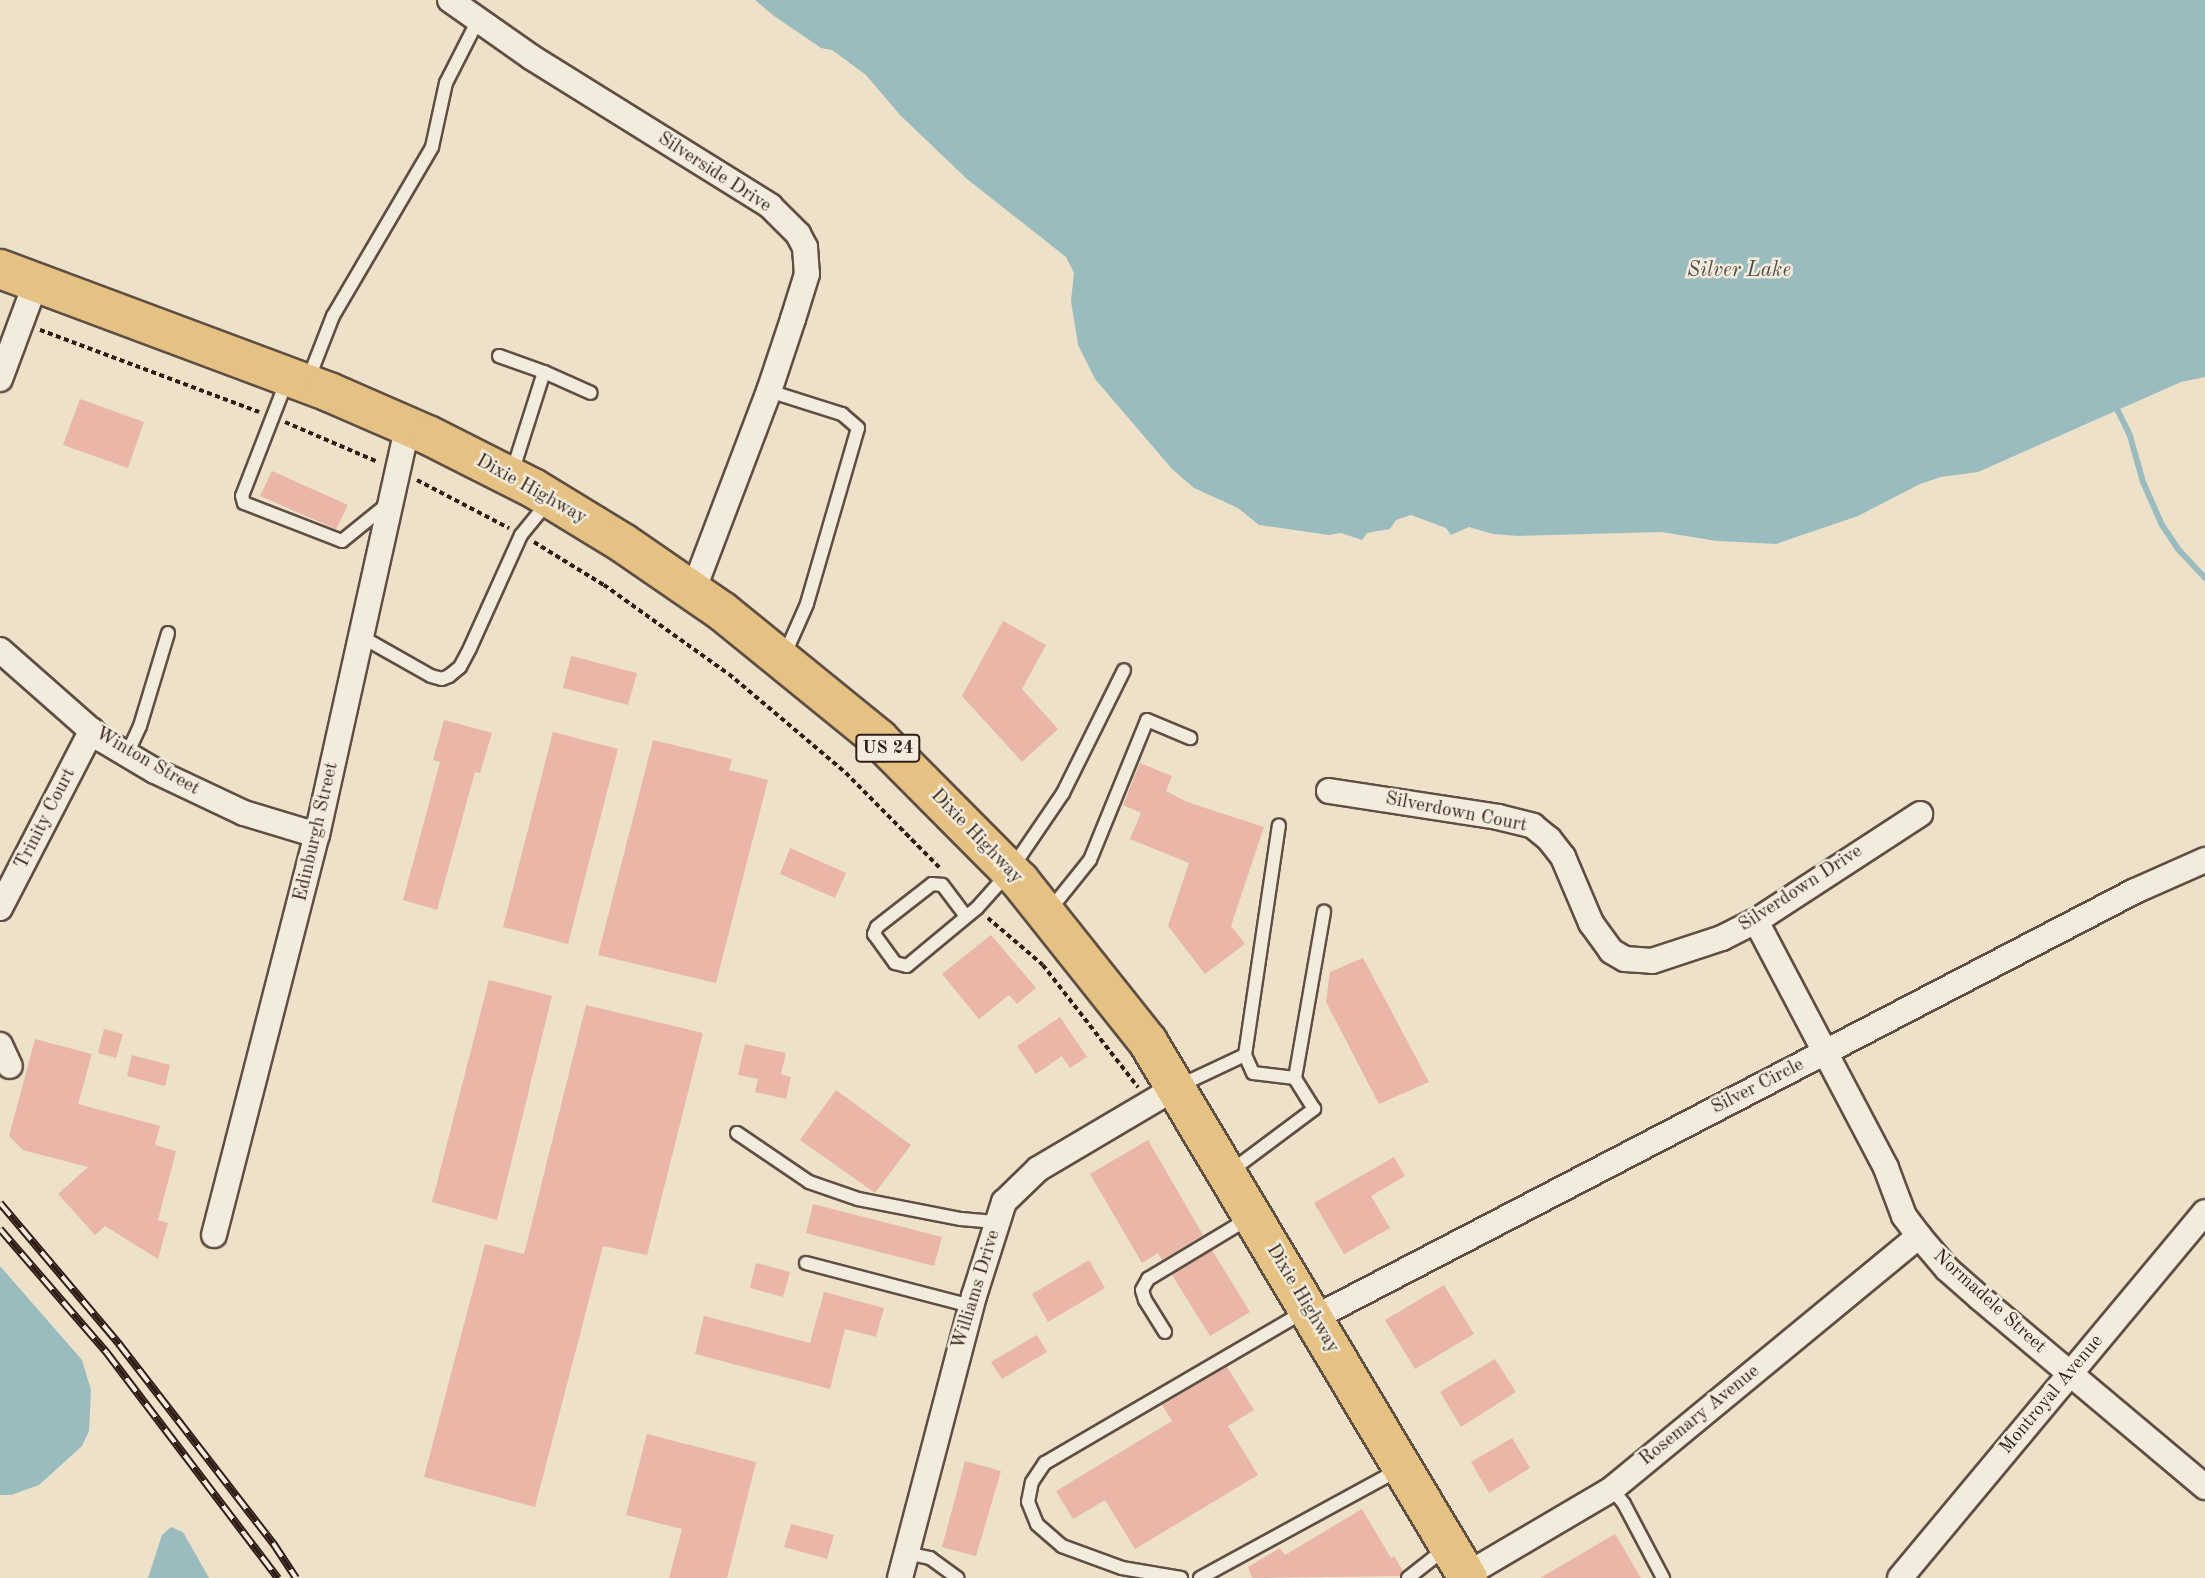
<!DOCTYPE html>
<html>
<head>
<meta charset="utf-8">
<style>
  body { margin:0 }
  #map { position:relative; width:2205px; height:1578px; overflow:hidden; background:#ede2c9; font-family:"Old Standard TT",serif }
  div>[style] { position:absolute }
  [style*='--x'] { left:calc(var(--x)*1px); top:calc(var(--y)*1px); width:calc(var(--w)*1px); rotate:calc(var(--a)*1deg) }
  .water>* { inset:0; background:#9bbcbe }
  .stream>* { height:6px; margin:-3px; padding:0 3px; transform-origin:3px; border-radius:3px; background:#9bbcbe }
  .building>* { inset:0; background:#e9b6a7 }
  .path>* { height:3.5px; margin-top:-1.75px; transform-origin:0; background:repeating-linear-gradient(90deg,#301d15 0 5px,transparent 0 8.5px) }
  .roads { filter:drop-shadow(2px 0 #5f4e42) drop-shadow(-2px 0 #5f4e42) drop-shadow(0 2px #5f4e42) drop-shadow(0 -2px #5f4e42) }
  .lane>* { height:12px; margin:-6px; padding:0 6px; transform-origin:6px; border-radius:6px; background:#f3ecdc }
  .street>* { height:24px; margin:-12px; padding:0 12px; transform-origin:12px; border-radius:12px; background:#f3ecdc }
  .primary>* { height:38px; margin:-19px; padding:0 19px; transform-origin:19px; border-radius:19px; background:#e6c184 }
  .rail>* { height:8px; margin-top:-4px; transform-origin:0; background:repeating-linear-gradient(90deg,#f3ecdc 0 16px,#301d15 0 32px); box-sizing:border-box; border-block:2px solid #301d15 }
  span { translate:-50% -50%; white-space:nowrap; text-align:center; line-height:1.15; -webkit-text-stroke:5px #f3ecdc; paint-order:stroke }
  .shield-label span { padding:2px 5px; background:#f3ecdc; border:2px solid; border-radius:5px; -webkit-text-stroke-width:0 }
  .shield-label { font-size:18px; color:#301d15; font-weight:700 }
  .street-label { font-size:19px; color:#301d15 }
  .water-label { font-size:21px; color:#504d48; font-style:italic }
</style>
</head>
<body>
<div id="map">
  <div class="water">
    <div style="clip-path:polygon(755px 0,2205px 0,2205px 377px,2181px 382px,1978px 472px,1941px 477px,1920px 484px,1858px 516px,1776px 544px,1717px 541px,1661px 532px,1518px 536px,1493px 534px,1469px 527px,1451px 535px,1446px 528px,1411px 515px,1396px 520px,1390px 529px,1367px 533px,1362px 540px,1341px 533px,1329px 535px,1259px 525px,1238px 508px,1194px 488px,1172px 469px,1095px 379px,1078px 345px,1071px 301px,1074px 273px,1066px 257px,967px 179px,900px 115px,866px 75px,832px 50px,821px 48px,774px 16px)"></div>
    <div style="clip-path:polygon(0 1266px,82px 1360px,91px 1390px,89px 1431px,82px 1446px,39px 1485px,11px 1495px,0 1495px)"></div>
    <div style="clip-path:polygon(171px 1527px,183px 1532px,209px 1578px,148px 1578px,162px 1535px)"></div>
  </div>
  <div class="stream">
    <div style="--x:2118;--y:411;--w:28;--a:64"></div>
    <div style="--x:2130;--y:436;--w:48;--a:74.2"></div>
    <div style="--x:2143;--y:482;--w:47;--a:66.2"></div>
    <div style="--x:2162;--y:525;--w:29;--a:56"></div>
    <div style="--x:2178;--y:549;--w:40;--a:47"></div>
  </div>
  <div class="building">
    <div style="clip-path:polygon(80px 399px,144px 422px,128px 468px,63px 445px)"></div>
    <div style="clip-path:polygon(272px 471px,348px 505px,336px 529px,260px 496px)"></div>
    <div style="clip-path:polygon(1003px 621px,1046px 645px,1022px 689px,1058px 729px,1022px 762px,962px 696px)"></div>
    <div style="clip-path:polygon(571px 656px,637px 673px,628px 705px,563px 688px)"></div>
    <div style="clip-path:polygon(444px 720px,492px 733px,480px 773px,475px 772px,437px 910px,403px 900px,440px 762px,433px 760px)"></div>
    <div style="clip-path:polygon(553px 732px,618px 749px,568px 944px,503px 927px)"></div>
    <div style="clip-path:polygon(653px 740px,732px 759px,729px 770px,768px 780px,716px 983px,598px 955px)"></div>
    <div style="clip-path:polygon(1140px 763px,1172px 776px,1166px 791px,1187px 802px,1264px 827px,1231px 926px,1245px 944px,1205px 974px,1168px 926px,1189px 863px,1130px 839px,1141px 813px,1123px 805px)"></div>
    <div style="clip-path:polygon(790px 848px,846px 873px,835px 898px,780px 874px)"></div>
    <div style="clip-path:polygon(991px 935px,1036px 988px,1017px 1004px,1009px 995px,979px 1019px,942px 974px)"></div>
    <div style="clip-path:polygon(1363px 958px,1429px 1082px,1379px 1104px,1326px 1002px,1330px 972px)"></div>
    <div style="clip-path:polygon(489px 980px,552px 996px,497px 1220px,432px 1202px)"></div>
    <div style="clip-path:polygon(586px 1005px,703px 1033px,647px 1255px,603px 1246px,535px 1507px,424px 1477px,485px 1244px,524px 1254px)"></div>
    <div style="clip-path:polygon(1060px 1017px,1087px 1057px,1070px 1068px,1062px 1056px,1036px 1074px,1017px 1046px)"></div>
    <div style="clip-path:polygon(104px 1029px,123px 1034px,116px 1058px,98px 1053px)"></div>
    <div style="clip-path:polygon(35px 1039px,92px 1054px,78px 1104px,160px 1126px,155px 1145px,176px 1151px,158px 1220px,168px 1223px,158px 1259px,105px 1226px,95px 1235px,58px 1194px,88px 1167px,23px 1150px,9px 1136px)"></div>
    <div style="clip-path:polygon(745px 1044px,786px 1053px,781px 1074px,791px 1077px,786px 1099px,755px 1092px,758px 1079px,738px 1075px)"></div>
    <div style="clip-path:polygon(132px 1055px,170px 1065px,165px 1086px,127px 1076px)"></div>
    <div style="clip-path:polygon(836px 1090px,911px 1145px,875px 1193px,800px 1140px)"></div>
    <div style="clip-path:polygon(1148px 1140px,1203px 1235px,1162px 1260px,1158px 1253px,1142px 1263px,1090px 1174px)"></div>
    <div style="clip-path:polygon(1394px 1157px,1405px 1176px,1371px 1196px,1390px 1228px,1344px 1254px,1314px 1203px)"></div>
    <div style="clip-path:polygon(813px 1204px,942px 1237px,934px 1266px,806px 1233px)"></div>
    <div style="clip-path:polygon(1212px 1250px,1250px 1312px,1210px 1336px,1172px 1275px)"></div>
    <div style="clip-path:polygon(1089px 1260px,1105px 1288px,1048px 1322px,1032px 1294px)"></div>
    <div style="clip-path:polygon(756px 1263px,790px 1272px,783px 1297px,750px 1288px)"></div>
    <div style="clip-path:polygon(1444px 1285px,1474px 1334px,1415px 1369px,1385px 1320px)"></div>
    <div style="clip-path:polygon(824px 1292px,884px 1308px,876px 1337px,845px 1329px,830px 1389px,695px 1354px,704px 1316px,810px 1343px)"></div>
    <div style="clip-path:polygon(1037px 1335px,1047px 1352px,1002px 1379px,991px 1362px)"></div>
    <div style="clip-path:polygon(1495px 1359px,1516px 1392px,1461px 1427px,1440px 1392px)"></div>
    <div style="clip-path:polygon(1227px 1367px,1254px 1410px,1228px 1426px,1258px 1475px,1135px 1549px,1105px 1500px,1073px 1519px,1056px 1491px,1172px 1421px,1162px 1405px)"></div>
    <div style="clip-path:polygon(647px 1434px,756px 1462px,727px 1578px,669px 1578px,682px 1529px,626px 1515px)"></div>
    <div style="clip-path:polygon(1512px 1438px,1530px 1468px,1489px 1493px,1471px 1462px)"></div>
    <div style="clip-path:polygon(965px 1461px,1001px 1471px,976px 1556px,942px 1547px)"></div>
    <div style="clip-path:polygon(1362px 1509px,1391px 1558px,1394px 1556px,1403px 1571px,1400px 1576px,1252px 1578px,1248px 1567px,1280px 1548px,1285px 1555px)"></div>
    <div style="clip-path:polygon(791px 1524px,834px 1535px,827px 1559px,784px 1547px)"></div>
    <div style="clip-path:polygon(1615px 1534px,1641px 1578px,1540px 1578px)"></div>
  </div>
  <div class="path">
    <div style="--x:40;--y:330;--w:234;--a:20.5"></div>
    <div style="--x:285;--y:422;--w:101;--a:23.3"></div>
    <div style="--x:417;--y:480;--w:104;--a:27.6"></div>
    <div style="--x:534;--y:542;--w:82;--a:31.6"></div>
    <div style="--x:604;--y:585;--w:153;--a:35.5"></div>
    <div style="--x:729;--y:674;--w:153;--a:40.2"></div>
    <div style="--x:846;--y:773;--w:135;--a:45.3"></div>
    <div style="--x:988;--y:918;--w:72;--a:40.5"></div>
    <div style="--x:1043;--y:965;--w:155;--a:52.1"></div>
  </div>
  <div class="roads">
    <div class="lane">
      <div style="--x:499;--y:356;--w:48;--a:19.6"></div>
      <div style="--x:544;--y:372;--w:106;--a:107.6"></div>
      <div style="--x:544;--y:372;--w:51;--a:24.1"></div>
      <div style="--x:287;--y:380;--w:124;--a:111.2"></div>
      <div style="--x:242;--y:496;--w:7;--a:74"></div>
      <div style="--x:244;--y:503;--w:105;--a:21.2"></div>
      <div style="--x:342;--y:541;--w:60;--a:-39"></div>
      <div style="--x:308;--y:380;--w:69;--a:-68.7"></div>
      <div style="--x:333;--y:316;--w:196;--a:-59.6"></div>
      <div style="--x:432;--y:147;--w:66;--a:-77.7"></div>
      <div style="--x:446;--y:83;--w:71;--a:-63.1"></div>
      <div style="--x:769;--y:391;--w:77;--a:17.5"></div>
      <div style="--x:842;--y:414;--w:21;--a:41"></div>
      <div style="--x:858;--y:428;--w:183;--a:106.2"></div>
      <div style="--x:807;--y:604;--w:57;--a:113.9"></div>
      <div style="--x:362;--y:637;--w:79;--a:29.5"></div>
      <div style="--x:431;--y:676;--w:11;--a:15"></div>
      <div style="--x:442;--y:679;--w:8;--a:-23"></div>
      <div style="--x:449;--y:676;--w:14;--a:-39"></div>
      <div style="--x:460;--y:667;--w:21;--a:-62"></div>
      <div style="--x:470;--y:648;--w:124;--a:-65.7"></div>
      <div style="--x:521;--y:535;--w:43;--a:-50.7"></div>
      <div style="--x:127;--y:754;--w:31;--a:-65"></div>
      <div style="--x:140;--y:726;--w:97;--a:-73.2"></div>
      <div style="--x:1049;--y:911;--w:65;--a:-51.2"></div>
      <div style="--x:1090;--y:860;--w:151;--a:-67.8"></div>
      <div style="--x:1147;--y:720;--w:47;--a:22.7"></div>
      <div style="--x:965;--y:915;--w:38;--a:-127"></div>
      <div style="--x:942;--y:885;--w:10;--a:-174"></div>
      <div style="--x:932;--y:884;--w:70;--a:142"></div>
      <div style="--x:877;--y:927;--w:8;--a:113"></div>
      <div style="--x:874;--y:934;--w:36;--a:54"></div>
      <div style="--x:895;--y:963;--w:12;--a:14"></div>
      <div style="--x:907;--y:966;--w:91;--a:-39.6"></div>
      <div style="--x:977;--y:908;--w:50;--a:-48.3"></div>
      <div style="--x:1010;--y:871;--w:94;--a:-55.8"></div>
      <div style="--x:1063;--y:793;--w:137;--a:-63.6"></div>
      <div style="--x:1295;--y:1078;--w:169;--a:-80.1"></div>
      <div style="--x:1179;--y:1086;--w:73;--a:-25.2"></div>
      <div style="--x:1245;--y:1055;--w:232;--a:-81.6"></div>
      <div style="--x:737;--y:1133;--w:87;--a:34.2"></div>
      <div style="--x:809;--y:1182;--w:52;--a:19.1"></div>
      <div style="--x:858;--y:1199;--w:105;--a:11"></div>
      <div style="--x:961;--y:1219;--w:37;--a:5"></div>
      <div style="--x:1231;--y:1171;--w:104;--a:-36.8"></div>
      <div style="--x:1314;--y:1109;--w:36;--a:-122"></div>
      <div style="--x:1295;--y:1078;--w:42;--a:-173.2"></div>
      <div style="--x:1253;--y:1073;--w:20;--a:-114"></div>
      <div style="--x:806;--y:1263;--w:171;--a:14.6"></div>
      <div style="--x:1165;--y:1332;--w:38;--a:-122"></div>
      <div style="--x:1145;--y:1300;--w:10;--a:-107"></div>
      <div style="--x:1142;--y:1290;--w:13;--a:-61"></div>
      <div style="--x:1148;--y:1279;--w:118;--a:-31.1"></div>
      <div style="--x:1612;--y:1489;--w:19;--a:51"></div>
      <div style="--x:1624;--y:1504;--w:84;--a:62.2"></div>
      <div style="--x:906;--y:1553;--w:25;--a:12"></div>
      <div style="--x:930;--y:1558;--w:34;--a:36"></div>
      <div style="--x:1181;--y:1578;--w:60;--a:-170.4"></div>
      <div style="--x:1122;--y:1568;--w:64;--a:-159.9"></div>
      <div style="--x:1062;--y:1546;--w:33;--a:-139"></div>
      <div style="--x:1037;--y:1524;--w:24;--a:-112"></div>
      <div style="--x:1028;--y:1502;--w:20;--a:-79"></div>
      <div style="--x:1032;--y:1482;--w:23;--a:-56"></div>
      <div style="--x:1045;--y:1463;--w:301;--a:-30.3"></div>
      <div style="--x:1200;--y:1578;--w:228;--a:-28.6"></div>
      <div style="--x:1408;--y:1578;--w:48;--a:-38.3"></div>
    </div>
    <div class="street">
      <div style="--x:450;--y:0;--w:99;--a:35.1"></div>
      <div style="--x:531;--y:57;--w:282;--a:31.9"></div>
      <div style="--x:770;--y:206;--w:40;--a:45"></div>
      <div style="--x:798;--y:234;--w:15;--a:62"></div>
      <div style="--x:805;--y:247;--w:27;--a:86"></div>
      <div style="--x:807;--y:274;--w:47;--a:107.3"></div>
      <div style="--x:793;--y:319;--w:76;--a:108.4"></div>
      <div style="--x:769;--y:391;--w:214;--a:110.8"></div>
      <div style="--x:0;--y:379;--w:103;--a:-69.6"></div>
      <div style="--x:0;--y:650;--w:135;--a:41.4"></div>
      <div style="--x:101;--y:739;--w:63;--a:30.7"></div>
      <div style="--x:155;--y:771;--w:98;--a:25.3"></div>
      <div style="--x:244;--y:813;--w:76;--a:16.8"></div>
      <div style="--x:1329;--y:791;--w:171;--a:8.7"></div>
      <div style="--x:1498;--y:817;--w:36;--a:14"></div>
      <div style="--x:1533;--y:826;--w:21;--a:39"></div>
      <div style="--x:1549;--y:839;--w:23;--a:52"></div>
      <div style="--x:1563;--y:857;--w:72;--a:67"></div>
      <div style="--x:1591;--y:923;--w:34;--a:54"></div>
      <div style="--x:1611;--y:951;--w:16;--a:30"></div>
      <div style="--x:1625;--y:959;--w:27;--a:4"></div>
      <div style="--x:1652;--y:961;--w:74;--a:-18.2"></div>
      <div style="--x:1722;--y:938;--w:38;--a:-27"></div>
      <div style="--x:1756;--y:921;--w:196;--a:-33.1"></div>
      <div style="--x:0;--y:908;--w:200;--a:-62.7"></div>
      <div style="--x:1756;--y:921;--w:279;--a:62.2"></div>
      <div style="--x:1886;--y:1168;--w:51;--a:69.4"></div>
      <div style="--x:1904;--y:1216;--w:25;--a:53"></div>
      <div style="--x:1919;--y:1236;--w:43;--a:49.7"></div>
      <div style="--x:1947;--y:1269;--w:44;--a:41.3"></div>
      <div style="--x:1980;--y:1298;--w:294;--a:40"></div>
      <div style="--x:0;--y:1045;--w:23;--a:65"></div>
      <div style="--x:214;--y:1235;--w:413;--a:-75.6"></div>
      <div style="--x:317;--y:835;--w:419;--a:-77.5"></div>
      <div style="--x:1314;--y:1318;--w:925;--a:-27.48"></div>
      <div style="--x:2135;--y:891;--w:77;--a:-23.9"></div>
      <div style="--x:1466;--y:1575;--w:169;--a:-30.5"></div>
      <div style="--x:1612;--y:1489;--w:398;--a:-39.5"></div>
      <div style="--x:900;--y:1578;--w:292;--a:-75.3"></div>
      <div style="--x:974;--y:1296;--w:99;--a:-72.3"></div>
      <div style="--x:1004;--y:1202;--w:47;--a:-44.1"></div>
      <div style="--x:1038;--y:1169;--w:159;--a:-30.6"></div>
      <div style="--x:1900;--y:1578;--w:476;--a:-50.2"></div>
    </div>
    <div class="primary">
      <div style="--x:0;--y:269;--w:351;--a:20.5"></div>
      <div style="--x:329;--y:392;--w:108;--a:23.5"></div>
      <div style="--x:428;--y:435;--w:118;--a:26.8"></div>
      <div style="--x:533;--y:488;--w:105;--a:31.4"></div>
      <div style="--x:623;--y:543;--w:121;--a:34.6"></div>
      <div style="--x:723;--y:612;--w:201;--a:39.1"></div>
      <div style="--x:879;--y:739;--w:200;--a:45.2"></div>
      <div style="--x:1020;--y:881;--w:206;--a:51.5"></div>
      <div style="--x:1148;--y:1042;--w:624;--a:59.16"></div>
    </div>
  </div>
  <div class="rail">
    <div style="--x:0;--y:1203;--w:185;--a:49.8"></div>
    <div style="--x:119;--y:1344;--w:252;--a:52.3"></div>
    <div style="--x:273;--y:1543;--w:42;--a:56.7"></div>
    <div style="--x:0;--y:1229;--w:164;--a:49.2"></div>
    <div style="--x:107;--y:1353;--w:283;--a:52.8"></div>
  </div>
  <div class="shield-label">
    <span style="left:888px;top:748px">US 24</span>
  </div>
  <div class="street-label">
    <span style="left:714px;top:173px;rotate:33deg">Silverside Drive</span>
    <span style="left:531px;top:490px;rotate:29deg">Dixie Highway</span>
    <span style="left:147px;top:762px;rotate:30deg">Winton Street</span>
    <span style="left:1456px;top:813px;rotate:11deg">Silverdown Court</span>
    <span style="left:46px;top:819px;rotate:-63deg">Trinity Court</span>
    <span style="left:317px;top:832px;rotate:-77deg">Edinburgh Street</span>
    <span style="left:976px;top:837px;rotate:46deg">Dixie Highway</span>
    <span style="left:1801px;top:889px;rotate:-33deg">Silverdown Drive</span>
    <span style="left:1758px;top:1087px;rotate:-27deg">Silver Circle</span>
    <span style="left:977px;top:1290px;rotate:-73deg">Williams Drive</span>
    <span style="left:1302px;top:1299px;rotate:59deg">Dixie Highway</span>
    <span style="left:1989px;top:1302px;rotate:42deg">Normadele Street</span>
    <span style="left:2052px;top:1395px;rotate:-50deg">Montroyal Avenue</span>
    <span style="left:1700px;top:1416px;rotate:-39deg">Rosemary Avenue</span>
  </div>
  <div class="water-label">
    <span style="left:1739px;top:271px">Silver Lake</span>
  </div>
</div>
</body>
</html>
